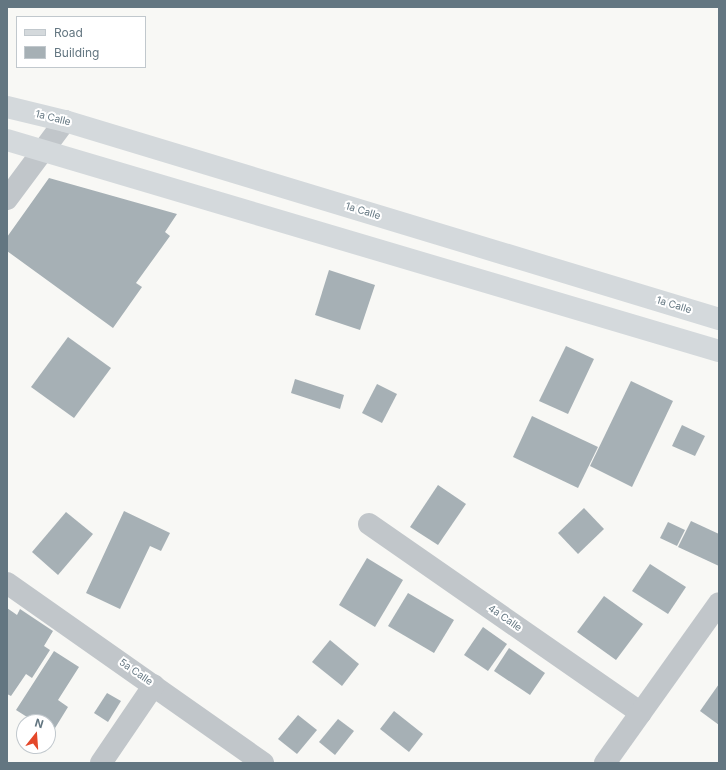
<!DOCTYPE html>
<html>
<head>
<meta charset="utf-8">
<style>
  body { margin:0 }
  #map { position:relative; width:726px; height:770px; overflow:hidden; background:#f8f8f5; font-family:Inter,sans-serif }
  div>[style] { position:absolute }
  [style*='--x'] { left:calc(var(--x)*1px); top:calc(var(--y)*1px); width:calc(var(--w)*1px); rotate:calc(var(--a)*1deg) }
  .building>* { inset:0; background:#a6b0b5 }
  .minor>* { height:22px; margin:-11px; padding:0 11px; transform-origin:11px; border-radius:11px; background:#c1c6ca }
  .secondary>* { height:22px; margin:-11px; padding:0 11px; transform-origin:11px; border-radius:11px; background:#d4d9dc }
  span { translate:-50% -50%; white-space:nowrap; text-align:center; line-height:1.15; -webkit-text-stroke:4px #fff; paint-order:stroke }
  .street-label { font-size:10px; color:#637681 }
  .frame { position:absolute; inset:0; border:8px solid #637681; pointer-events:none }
  .legend { position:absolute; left:16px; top:16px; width:130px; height:52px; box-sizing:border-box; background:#fff; border:1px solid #c1c8cd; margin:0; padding:5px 7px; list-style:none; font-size:12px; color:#637681 }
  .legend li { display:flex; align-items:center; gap:8px; height:20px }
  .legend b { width:20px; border:1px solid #c1c8cd }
  .north { position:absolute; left:16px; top:714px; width:40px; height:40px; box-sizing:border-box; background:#fff; border:1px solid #c1c8cd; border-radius:50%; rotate:17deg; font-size:11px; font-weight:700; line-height:16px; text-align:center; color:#637681 }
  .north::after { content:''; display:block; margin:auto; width:14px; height:18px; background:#e4482a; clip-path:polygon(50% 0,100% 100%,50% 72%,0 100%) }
</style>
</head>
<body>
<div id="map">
  <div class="building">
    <div style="clip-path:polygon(49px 178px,177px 214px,165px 232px,170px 236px,136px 283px,142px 287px,113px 328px,7px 251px,7px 237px)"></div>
    <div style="clip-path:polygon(329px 270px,375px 285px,360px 330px,315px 315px)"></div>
    <div style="clip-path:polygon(68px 337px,111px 368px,74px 418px,31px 387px)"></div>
    <div style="clip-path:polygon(566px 346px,594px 359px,568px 414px,539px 401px)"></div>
    <div style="clip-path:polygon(295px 379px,344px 395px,340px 409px,291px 393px)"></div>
    <div style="clip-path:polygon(631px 381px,673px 401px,632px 487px,590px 466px)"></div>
    <div style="clip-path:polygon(377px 384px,397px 394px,382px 423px,362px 413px)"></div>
    <div style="clip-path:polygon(532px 416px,598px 447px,578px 488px,513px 457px)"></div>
    <div style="clip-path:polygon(682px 425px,705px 436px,695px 456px,672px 446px)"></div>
    <div style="clip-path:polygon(438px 485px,466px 504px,438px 545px,410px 527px)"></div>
    <div style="clip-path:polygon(584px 508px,604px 529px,578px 554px,558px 533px)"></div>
    <div style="clip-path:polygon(124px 511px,170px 533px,161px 551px,150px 546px,120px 609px,86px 593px)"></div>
    <div style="clip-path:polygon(66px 512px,93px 534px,58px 575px,32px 552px)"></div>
    <div style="clip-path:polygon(691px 521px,719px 534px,719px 566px,678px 547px)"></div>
    <div style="clip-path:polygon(668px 522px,685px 530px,677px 546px,660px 538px)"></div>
    <div style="clip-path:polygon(367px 558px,403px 580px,375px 627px,339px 605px)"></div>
    <div style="clip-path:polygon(650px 564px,686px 587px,668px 614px,632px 591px)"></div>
    <div style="clip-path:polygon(408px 593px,454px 620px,434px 653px,388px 626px)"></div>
    <div style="clip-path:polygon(604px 596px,643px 624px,616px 660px,577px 632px)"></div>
    <div style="clip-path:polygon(7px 608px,17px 615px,20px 609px,53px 631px,44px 646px,50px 650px,32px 678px,26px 674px,11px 696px,7px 694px)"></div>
    <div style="clip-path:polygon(483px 627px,507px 644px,488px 671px,464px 655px)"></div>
    <div style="clip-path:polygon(330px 640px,359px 664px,342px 686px,312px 662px)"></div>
    <div style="clip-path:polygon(509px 648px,545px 673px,530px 695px,494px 671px)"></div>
    <div style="clip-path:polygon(54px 651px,79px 667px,58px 700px,68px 707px,52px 733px,48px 731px,48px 722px,35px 722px,16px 710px)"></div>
    <div style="clip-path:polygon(719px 684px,719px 725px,700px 711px)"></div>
    <div style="clip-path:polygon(107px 693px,121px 701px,108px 722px,94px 713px)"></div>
    <div style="clip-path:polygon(394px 711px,423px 734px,409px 752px,380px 729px)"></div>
    <div style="clip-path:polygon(298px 715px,317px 730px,297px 754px,278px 739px)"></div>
    <div style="clip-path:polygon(338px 719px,354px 731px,335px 755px,319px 742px)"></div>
  </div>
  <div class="minor">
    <div style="--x:7;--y:199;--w:97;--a:-53.4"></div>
    <div style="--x:369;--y:524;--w:331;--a:34.8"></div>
    <div style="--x:7;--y:583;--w:313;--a:35.1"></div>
    <div style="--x:101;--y:763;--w:94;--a:-55.8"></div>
    <div style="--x:605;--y:763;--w:196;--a:-54.5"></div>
  </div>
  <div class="secondary">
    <div style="--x:7;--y:107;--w:60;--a:13.6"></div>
    <div style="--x:65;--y:121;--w:683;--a:16.84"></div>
    <div style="--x:7;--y:140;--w:743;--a:16.51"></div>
  </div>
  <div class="street-label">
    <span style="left:53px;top:118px;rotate:14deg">1a Calle</span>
    <span style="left:363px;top:211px;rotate:17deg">1a Calle</span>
    <span style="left:674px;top:305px;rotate:17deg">1a Calle</span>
    <span style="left:505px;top:618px;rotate:35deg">4a Calle</span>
    <span style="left:136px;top:672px;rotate:35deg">5a Calle</span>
  </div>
  <div class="frame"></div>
  <ul class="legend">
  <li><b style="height:5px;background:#d4d9dc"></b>Road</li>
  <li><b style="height:11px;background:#a6b0b5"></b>Building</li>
  </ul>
  <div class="north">N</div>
</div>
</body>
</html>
